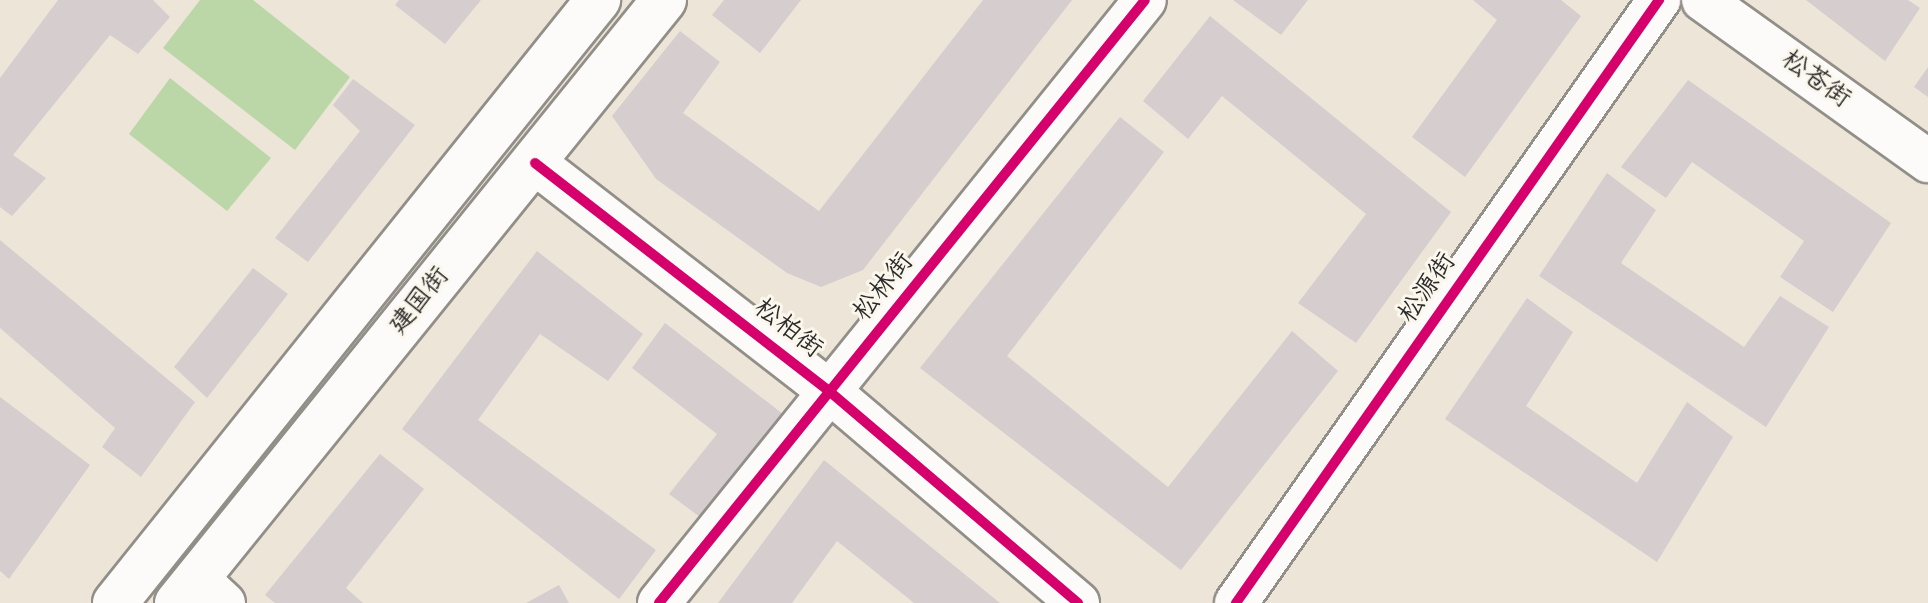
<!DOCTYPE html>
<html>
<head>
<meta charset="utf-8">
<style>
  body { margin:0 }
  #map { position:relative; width:1928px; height:603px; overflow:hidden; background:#ede5d8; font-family:"Indie Flower","LXGW WenKai TC",sans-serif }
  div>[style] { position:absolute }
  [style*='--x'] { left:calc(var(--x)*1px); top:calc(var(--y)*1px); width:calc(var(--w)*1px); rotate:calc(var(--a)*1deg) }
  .green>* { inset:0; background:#bcd7a7 }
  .building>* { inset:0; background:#d6cdce }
  .roads { filter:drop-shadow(2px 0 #928e88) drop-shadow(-2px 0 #928e88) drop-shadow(0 2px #928e88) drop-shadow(0 -2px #928e88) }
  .secondary>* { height:42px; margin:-21px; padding:0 21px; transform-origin:21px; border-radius:21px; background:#fcfbf9 }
  .primary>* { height:44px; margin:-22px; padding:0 22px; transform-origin:22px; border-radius:22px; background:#fcfbf9 }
  .cycleway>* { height:10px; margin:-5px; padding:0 5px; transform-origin:5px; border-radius:5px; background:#d6006c }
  span { translate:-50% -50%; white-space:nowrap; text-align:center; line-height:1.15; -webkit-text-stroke:6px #fbf7ec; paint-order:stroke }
  .street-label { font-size:26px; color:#2b2b2b }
</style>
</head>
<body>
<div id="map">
  <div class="green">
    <div style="clip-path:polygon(200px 0,253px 0,350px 77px,295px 150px,163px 48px)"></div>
    <div style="clip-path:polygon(170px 78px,271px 158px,227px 211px,129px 134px)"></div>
  </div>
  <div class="building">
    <div style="clip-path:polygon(58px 0,153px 0,170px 17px,138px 54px,110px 35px,13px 155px,46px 178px,12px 216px,0 207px,0 78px)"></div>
    <div style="clip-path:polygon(399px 0,481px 0,445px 44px,395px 5px)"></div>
    <div style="clip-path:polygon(724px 0,801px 0,760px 53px,712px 15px)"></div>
    <div style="clip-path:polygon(983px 0,1072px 0,863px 270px,821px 287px,787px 273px,656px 179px,612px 116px,680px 31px,720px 62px,683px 113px,819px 211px)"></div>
    <div style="clip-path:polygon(1233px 0,1308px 0,1281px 35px)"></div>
    <div style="clip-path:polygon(1473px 0,1561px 0,1581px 16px,1465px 177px,1412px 137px,1497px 20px)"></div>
    <div style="clip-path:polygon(1806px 0,1908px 0,1920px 8px,1885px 61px)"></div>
    <div style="clip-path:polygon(1210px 16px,1451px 212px,1356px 343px,1298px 303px,1366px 214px,1222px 96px,1188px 139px,1143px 101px)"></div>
    <div style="clip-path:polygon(1928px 67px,1928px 97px,1914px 87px)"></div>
    <div style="clip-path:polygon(353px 79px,415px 125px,308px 262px,275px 238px,360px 131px,333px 105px)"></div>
    <div style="clip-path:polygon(1688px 80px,1891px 223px,1833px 312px,1780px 277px,1804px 241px,1692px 162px,1666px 198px,1621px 167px)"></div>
    <div style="clip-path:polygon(1120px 117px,1164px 152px,1007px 356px,1168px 487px,1292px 331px,1338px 371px,1181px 570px,920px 368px)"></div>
    <div style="clip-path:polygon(1607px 173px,1656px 210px,1621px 263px,1744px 347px,1780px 296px,1829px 327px,1766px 427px,1539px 276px)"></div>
    <div style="clip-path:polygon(0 240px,195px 402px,141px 477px,102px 447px,115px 428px,0 328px)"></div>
    <div style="clip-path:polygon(537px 251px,643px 334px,608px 381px,540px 334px,478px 420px,656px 550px,619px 599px,402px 429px)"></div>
    <div style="clip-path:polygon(253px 268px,288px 294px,207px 398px,174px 367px)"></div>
    <div style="clip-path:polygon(1527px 298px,1573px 332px,1526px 406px,1637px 483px,1687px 402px,1733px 437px,1657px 562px,1445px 419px)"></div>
    <div style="clip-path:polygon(665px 323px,792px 421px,712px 526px,669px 494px,717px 434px,632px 368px)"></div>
    <div style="clip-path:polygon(0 397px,90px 465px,9px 579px,0 571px)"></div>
    <div style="clip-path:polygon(380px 454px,424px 489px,346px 588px,363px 603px,275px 603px,265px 595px)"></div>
    <div style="clip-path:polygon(824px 460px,1000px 603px,914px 603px,837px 541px,792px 603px,718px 603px)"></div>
    <div style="clip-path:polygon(559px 585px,569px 603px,526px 603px)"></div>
  </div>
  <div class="roads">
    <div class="secondary">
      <div style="--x:1703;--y:0;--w:277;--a:35.6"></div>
      <div style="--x:535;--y:163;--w:372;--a:37.8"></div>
      <div style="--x:829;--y:391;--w:327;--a:40.4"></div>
      <div style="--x:197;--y:578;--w:37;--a:43"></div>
      <div style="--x:659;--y:603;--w:774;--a:-51.13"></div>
      <div style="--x:1236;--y:603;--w:737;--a:-54.95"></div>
    </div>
    <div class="primary">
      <div style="--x:115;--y:603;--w:773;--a:-51.31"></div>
      <div style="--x:177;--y:603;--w:775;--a:-51.07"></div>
    </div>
  </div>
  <div class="cycleway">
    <div style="--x:535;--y:163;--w:372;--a:37.8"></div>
    <div style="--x:829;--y:391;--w:327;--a:40.4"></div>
    <div style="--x:659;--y:603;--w:774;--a:-51.13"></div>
    <div style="--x:1236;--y:603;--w:737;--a:-54.95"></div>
  </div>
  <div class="street-label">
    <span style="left:1815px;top:81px;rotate:36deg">松苍街</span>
    <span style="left:885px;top:288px;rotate:-51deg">松林街</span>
    <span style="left:1429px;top:289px;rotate:-55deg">松源街</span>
    <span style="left:421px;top:302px;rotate:-51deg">建国街</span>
    <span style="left:787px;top:330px;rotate:38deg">松柏街</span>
  </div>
</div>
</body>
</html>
